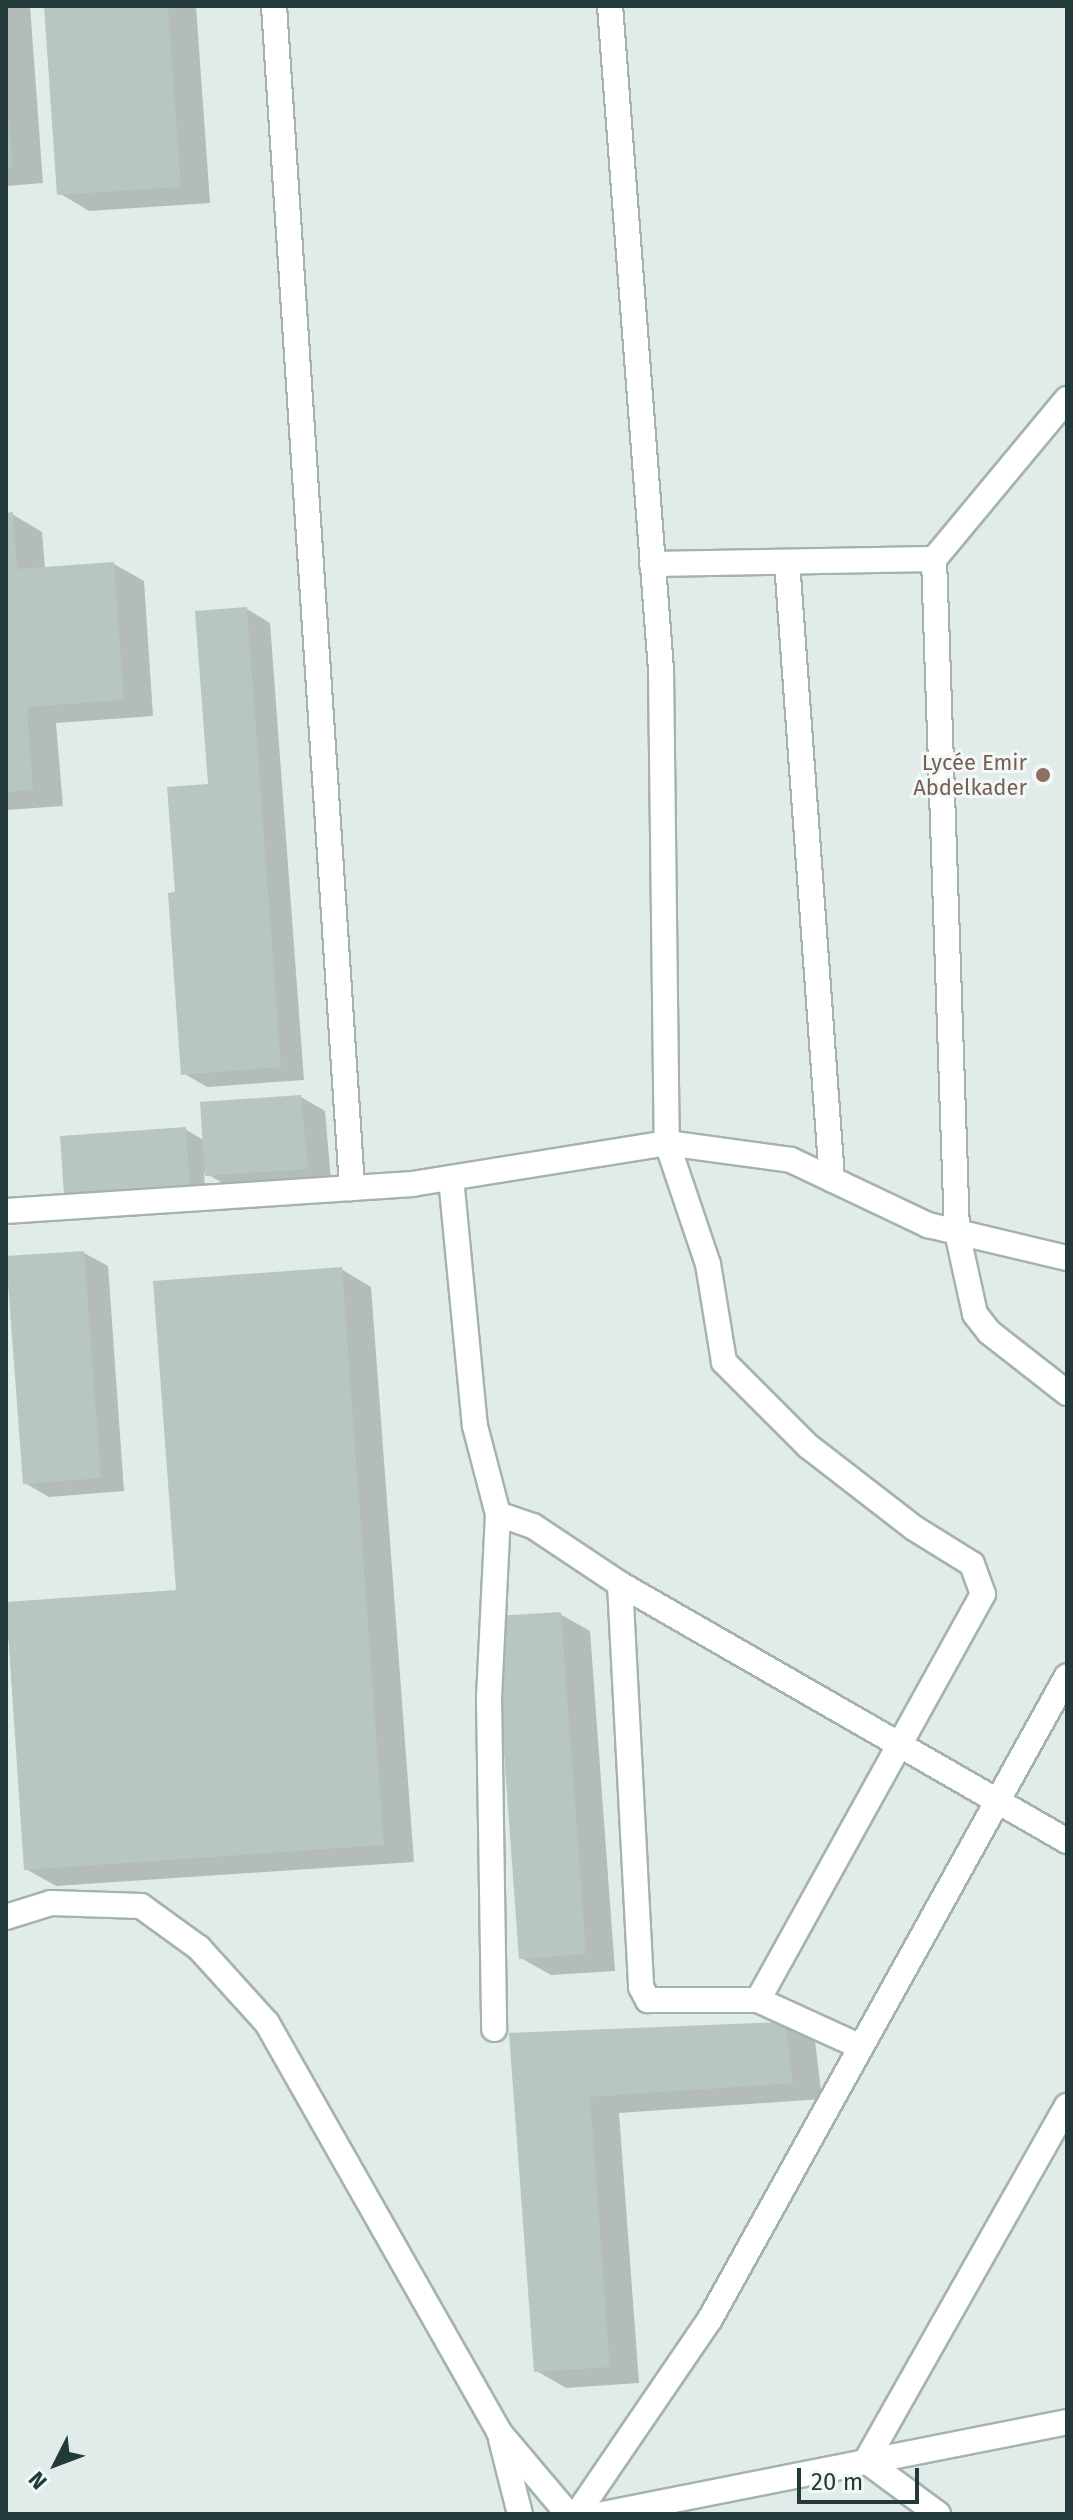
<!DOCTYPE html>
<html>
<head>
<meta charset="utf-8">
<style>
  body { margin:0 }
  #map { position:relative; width:1073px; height:2520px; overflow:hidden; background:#e1ebe9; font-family:"Fira Sans",sans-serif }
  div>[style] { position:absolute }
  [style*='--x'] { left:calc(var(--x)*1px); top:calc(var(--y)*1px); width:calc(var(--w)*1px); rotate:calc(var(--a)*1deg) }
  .shadow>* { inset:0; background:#0003 }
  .building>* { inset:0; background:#b7c5c3 }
  .roads { filter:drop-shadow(2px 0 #a4b3b1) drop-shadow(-2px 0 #a4b3b1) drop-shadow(0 2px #a4b3b1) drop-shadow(0 -2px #a4b3b1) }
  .street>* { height:24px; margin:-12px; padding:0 12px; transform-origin:12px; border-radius:12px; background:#fff }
  .secondary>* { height:24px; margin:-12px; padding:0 12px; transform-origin:12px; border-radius:12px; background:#fff }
  .dots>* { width:22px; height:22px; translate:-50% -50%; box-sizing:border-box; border:4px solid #f1f8f6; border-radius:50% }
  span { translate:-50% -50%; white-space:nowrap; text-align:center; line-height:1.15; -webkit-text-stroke:6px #f1f8f6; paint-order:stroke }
  .education-label { font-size:22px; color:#785e54 }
  .right { translate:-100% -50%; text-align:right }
  .frame { position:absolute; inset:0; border:8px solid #223b3a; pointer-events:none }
  .north { position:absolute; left:16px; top:2424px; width:80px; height:80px; -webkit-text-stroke:6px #f1f8f6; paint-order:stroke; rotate:228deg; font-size:22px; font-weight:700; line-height:32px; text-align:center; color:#223b3a }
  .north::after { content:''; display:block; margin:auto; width:28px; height:36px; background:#223b3a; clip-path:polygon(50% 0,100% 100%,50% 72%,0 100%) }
  .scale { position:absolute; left:797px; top:2468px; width:122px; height:36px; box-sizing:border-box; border:4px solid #223b3a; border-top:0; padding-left:10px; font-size:24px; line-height:28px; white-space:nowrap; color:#223b3a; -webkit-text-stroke:6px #f1f8f6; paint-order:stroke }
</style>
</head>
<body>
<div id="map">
  <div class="shadow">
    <div style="clip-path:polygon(6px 6px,30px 6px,43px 183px,6px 186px)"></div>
    <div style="clip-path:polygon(46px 6px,196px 6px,210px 203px,89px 211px,59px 193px)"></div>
    <div style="clip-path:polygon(12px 514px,42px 532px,45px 569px,114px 564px,144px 581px,153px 716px,56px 723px,63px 806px,6px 810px,6px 515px)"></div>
    <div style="clip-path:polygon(247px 609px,270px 623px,304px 1080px,207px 1087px,183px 1073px,177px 894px,210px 786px)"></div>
    <div style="clip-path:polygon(301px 1097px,325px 1111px,331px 1181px,231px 1188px,204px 1172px,205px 1194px,82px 1203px,66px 1193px,185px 1129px,205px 1141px)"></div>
    <div style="clip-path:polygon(84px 1253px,108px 1266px,124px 1491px,49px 1497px,25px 1483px)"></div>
    <div style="clip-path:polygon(341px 1269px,371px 1287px,414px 1862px,56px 1886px,26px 1869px,6px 1604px,179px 1592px)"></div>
    <div style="clip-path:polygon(560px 1614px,590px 1631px,615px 1971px,551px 1975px,521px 1958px)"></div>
    <div style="clip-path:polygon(785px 2024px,815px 2041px,822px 2099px,619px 2113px,639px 2383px,566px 2388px,535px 2370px,511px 2035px)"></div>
  </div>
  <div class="building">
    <div style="clip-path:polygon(44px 6px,168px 6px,181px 187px,57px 195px)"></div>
    <div style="clip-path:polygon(6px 98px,13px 167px,6px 167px)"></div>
    <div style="clip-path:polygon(13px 512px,17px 569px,114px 562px,124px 700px,27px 707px,33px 790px,6px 792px,6px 513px)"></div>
    <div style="clip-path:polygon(247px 607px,281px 1067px,181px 1075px,168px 893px,175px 892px,167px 787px,208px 784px,195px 611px)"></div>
    <div style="clip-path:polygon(301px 1095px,308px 1169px,205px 1176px,200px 1102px)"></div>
    <div style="clip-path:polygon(186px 1127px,190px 1186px,64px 1195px,60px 1136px)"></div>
    <div style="clip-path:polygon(84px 1251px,101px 1478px,23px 1484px,6px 1256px)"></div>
    <div style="clip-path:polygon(342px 1267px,384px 1845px,24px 1870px,6px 1602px,176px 1590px,153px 1281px)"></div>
    <div style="clip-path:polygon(561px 1612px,586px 1954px,519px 1959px,494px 1616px)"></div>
    <div style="clip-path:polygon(785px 2022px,793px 2083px,590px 2097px,610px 2367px,534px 2372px,509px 2033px)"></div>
  </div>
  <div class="roads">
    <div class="street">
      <div style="--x:274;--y:6;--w:1185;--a:86.22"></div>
      <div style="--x:610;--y:6;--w:667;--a:85.61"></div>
      <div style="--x:661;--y:671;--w:472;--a:89.3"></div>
      <div style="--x:667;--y:1143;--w:128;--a:71.3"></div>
      <div style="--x:708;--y:1264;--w:99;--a:80.7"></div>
      <div style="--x:724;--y:1362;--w:119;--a:45"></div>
      <div style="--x:808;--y:1446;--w:134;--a:37.7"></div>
      <div style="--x:914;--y:1528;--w:68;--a:31.8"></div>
      <div style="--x:972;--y:1564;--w:32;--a:70"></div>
      <div style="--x:983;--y:1594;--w:464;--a:119"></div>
      <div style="--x:1067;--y:399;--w:208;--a:129.7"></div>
      <div style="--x:934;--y:559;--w:673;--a:88.04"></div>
      <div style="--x:957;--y:1232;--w:84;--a:77.6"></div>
      <div style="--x:975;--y:1314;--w:23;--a:52"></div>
      <div style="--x:989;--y:1332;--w:99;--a:38"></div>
      <div style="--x:787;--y:562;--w:619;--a:85.83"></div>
      <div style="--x:652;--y:564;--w:282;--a:-1"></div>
      <div style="--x:451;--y:1178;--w:249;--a:84.5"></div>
      <div style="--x:475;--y:1426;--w:91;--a:75.4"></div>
      <div style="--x:498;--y:1514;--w:184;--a:92.8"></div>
      <div style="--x:489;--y:1698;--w:331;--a:89.1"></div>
      <div style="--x:498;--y:1514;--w:37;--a:19"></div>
      <div style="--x:533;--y:1526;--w:105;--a:33.7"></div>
      <div style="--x:620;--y:1584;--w:516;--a:29.9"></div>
      <div style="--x:620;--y:1584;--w:404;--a:87"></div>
      <div style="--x:641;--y:1987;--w:15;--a:62"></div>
      <div style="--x:648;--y:2000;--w:110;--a:0"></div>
      <div style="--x:758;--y:2000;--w:113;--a:24.5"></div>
      <div style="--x:6;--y:1917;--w:47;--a:-17.3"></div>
      <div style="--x:51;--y:1903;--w:90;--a:1.9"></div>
      <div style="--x:141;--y:1906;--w:72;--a:35.9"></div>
      <div style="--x:199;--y:1948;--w:101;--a:47.8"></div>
      <div style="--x:267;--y:2023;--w:470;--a:60.4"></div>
      <div style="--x:499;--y:2432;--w:107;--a:49.9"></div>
      <div style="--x:501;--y:2439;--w:77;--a:75.8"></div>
      <div style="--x:577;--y:2514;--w:236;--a:-55.7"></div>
      <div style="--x:710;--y:2319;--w:735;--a:-60.96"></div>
      <div style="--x:603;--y:2514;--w:473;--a:-11.2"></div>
      <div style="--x:938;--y:2514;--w:89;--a:-143.6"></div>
      <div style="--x:866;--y:2461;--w:408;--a:-60.5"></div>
    </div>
    <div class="secondary">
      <div style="--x:6;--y:1211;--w:407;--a:-3.8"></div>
      <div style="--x:412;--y:1184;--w:258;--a:-9.1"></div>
      <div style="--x:667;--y:1143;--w:125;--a:7.8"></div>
      <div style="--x:791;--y:1160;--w:152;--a:25.4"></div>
      <div style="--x:928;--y:1225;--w:143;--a:13.4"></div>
    </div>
  </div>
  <div class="dots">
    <div style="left:1043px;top:775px;background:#8d6e63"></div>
  </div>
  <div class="education-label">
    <span class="right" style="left:1027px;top:775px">Lycée Emir<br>Abdelkader</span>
  </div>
  <div class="frame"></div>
  <div class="north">N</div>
  <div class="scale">20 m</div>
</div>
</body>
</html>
